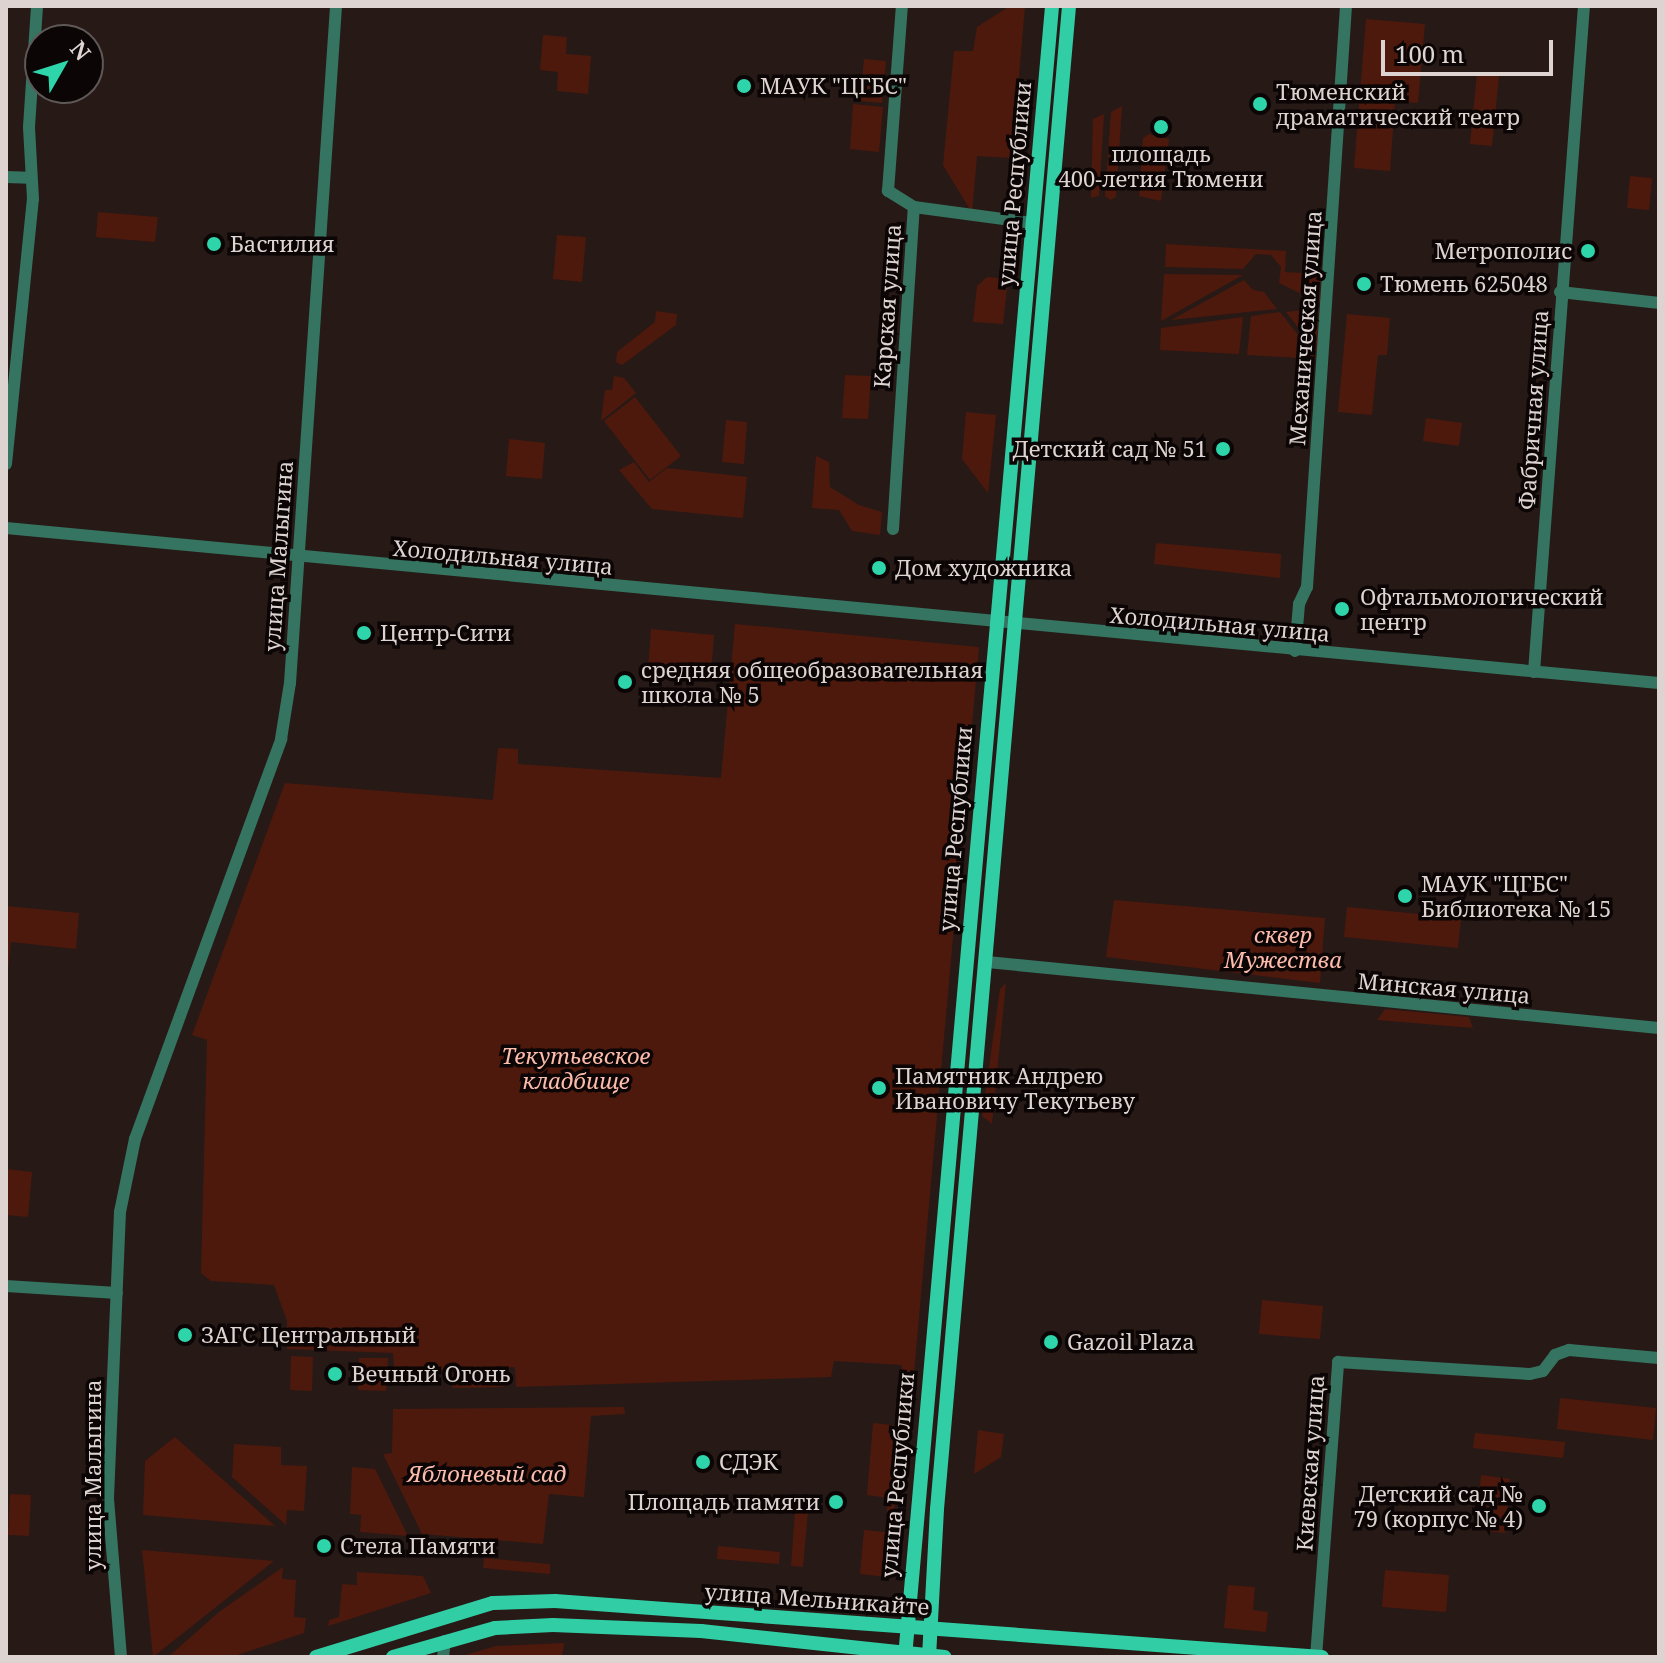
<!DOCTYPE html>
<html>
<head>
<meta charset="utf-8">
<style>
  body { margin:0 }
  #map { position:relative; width:1665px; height:1663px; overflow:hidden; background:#271916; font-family:"Noto Serif",serif }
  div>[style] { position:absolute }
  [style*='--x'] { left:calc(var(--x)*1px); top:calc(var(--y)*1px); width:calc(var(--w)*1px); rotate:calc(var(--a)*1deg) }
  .green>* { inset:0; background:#4d190d }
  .minor>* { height:12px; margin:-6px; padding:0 6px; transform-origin:6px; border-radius:6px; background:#347461 }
  .major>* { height:14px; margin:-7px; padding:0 7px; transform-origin:7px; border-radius:7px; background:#31cea5 }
  .dots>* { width:22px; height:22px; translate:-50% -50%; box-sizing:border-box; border:4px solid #0b0605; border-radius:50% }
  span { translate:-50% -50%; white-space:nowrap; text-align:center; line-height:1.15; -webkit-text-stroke:7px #0b0605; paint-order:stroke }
  .poi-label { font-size:22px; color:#ddd3d1 }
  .left { translate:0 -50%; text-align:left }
  .right { translate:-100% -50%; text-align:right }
  .street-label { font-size:22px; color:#ddd3d1 }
  .park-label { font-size:22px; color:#fdbbab; font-style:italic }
  .frame { position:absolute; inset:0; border:8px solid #ddd3d1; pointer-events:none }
  .north { position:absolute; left:24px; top:24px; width:80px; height:80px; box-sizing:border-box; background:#0b0605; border:2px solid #5f5857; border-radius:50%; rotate:51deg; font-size:22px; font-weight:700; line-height:32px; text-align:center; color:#ddd3d1 }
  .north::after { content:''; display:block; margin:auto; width:28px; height:36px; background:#2ed4aa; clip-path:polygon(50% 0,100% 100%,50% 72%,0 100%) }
  .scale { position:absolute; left:1381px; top:40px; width:172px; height:36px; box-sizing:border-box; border:4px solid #ddd3d1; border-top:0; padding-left:10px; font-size:24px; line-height:28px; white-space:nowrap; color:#ddd3d1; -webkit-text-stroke:6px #0b0605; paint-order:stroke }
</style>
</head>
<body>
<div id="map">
  <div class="green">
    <div style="clip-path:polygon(1010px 6px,1025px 6px,1012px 158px,977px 156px,972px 213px,943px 165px,954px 51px,973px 51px,977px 27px)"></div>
    <div style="clip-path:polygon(1366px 19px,1425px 24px,1418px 103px,1395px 101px,1390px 171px,1354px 168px)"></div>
    <div style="clip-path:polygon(543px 35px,567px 37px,566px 54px,591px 56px,588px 94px,557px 91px,558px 72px,540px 70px)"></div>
    <div style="clip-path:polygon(864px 59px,886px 61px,882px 103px,860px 101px)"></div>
    <div style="clip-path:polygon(1477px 74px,1499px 76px,1492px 146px,1470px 144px)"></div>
    <div style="clip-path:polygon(853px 104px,883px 107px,879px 152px,850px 149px)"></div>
    <div style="clip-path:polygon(1122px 106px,1116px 197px,1110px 200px,1105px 196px,1111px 112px)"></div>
    <div style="clip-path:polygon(1104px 114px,1099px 196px,1091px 198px,1093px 119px)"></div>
    <div style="clip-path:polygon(1149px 134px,1169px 139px,1161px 201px,1139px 196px,1143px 138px)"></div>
    <div style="clip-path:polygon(1630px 176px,1652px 178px,1649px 210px,1627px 208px)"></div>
    <div style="clip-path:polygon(98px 212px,158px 217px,155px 242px,96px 237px)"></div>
    <div style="clip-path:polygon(557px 235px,586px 237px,582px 282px,553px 279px)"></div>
    <div style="clip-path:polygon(1166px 244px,1286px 251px,1285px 272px,1321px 274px,1320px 303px,1279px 283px,1281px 267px,1271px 255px,1256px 254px,1243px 269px,1165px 267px)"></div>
    <div style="clip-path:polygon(1164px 274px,1243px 275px,1161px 321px)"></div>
    <div style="clip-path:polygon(987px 277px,1008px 279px,1003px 324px,973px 322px,977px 286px)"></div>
    <div style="clip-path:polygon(1244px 280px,1253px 290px,1264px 292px,1277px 309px,1171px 320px)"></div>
    <div style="clip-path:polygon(1319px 308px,1317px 352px,1286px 312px)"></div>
    <div style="clip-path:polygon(656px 311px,677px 314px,676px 325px,622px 365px,616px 362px,617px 352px,655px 322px)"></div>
    <div style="clip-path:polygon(1280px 312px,1317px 359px,1247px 355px,1251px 316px)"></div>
    <div style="clip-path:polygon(1347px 314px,1390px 318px,1387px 355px,1378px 355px,1372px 415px,1338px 412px)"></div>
    <div style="clip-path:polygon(1243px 317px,1239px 354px,1160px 350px,1161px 328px)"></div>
    <div style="clip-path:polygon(845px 375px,871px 376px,868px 419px,842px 418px)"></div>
    <div style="clip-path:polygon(614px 376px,624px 378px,636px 393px,601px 421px,605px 390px,612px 390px)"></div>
    <div style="clip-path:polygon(635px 397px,681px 456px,650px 480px,604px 421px)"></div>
    <div style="clip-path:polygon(966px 412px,996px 415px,988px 493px,962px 459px)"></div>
    <div style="clip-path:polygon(1426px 418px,1462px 423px,1459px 446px,1423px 441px)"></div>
    <div style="clip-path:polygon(726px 420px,747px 422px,744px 464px,722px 462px)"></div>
    <div style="clip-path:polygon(509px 439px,545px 443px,542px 479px,506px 476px)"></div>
    <div style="clip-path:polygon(816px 456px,829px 462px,830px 487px,859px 505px,882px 512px,880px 535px,852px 531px,839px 510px,812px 508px)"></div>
    <div style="clip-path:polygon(634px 462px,649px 482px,667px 468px,747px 477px,743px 518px,652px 509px,619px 470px)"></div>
    <div style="clip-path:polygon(1156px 543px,1281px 554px,1280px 578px,1154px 564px)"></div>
    <div style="clip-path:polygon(735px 624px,979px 647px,914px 1373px,901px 1372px,902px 1365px,834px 1361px,831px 1377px,516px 1387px,515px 1367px,502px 1368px,503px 1387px,452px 1388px,453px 1371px,394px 1369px,393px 1353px,287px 1349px,287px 1321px,274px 1285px,211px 1281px,201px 1273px,207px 1040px,192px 1035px,285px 783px,493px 800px,498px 748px,518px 749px,518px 764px,721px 778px)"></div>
    <div style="clip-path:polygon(651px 629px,714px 635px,711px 676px,648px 670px)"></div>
    <div style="clip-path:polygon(1114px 900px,1325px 918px,1320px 983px,1106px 957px)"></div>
    <div style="clip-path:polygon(6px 906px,79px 913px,76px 949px,11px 942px,6px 990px)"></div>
    <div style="clip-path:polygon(1347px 907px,1461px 918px,1458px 948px,1344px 937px)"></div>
    <div style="clip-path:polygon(1006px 983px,992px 1124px,982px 1116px,1000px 989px)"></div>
    <div style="clip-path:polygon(1385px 1009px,1469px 1017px,1473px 1028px,1377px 1020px)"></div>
    <div style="clip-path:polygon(6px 1169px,32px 1172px,28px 1217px,6px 1215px)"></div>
    <div style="clip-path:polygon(1262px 1300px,1323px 1306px,1320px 1339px,1259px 1334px)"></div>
    <div style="clip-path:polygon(291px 1356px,313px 1357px,312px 1391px,290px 1390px)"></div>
    <div style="clip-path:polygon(359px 1358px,388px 1358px,386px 1391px,358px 1390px)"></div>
    <div style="clip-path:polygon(1560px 1398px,1656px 1408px,1653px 1440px,1557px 1429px)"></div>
    <div style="clip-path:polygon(624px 1407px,625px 1414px,591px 1416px,584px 1497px,549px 1494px,543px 1544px,422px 1534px,383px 1454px,392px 1453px,393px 1409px)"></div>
    <div style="clip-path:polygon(873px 1423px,902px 1426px,888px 1577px,860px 1574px,864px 1530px,885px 1532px,888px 1498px,867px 1495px)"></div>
    <div style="clip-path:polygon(978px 1430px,1004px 1434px,1001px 1457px,974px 1474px)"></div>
    <div style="clip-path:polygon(1475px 1433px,1565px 1442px,1563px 1458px,1473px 1448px)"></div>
    <div style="clip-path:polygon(175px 1437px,275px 1526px,143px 1515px,145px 1461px)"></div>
    <div style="clip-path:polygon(234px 1444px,281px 1447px,281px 1465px,307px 1466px,304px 1511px,287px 1510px,286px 1525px,232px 1477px)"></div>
    <div style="clip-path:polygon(352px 1467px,375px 1469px,408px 1536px,360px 1532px,361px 1515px,350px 1514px)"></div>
    <div style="clip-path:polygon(1481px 1475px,1510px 1479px,1505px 1533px,1476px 1530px)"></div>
    <div style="clip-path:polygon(10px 1494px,31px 1495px,29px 1536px,8px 1535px)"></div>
    <div style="clip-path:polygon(795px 1511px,808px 1512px,803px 1567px,791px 1566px)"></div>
    <div style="clip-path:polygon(718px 1546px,780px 1552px,779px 1564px,717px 1559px)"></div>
    <div style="clip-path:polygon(142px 1550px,274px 1561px,153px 1657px)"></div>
    <div style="clip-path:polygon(484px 1558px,550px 1564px,550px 1574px,483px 1568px)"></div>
    <div style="clip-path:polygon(283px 1567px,282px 1579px,296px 1580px,294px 1617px,306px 1618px,304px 1633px,231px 1657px,168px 1657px,219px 1612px)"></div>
    <div style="clip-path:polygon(1385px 1570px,1449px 1575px,1446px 1612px,1382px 1607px)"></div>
    <div style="clip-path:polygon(357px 1572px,423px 1576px,431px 1593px,328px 1626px,329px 1620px,339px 1617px,342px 1584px,357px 1585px)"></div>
    <div style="clip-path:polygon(1228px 1585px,1255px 1587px,1253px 1610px,1268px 1612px,1266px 1632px,1224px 1628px)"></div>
    <div style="clip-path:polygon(564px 1643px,562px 1657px,458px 1657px,496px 1646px)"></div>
  </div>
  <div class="minor">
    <div style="--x:6;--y:177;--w:23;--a:2"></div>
    <div style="--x:914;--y:207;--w:120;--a:7.7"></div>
    <div style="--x:1560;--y:292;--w:100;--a:6.3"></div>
    <div style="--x:6;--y:464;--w:266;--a:-84.2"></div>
    <div style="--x:33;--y:199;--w:72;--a:-93.2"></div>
    <div style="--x:29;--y:127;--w:121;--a:-86.2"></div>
    <div style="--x:6;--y:528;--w:1660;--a:5.36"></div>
    <div style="--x:893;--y:529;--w:323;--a:-86.3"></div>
    <div style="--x:914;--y:207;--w:31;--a:-148"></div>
    <div style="--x:888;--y:191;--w:186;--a:-85.7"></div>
    <div style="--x:1295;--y:651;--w:47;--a:-85.1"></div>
    <div style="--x:1299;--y:604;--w:19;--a:-65"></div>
    <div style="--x:1307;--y:587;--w:582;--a:-86.16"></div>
    <div style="--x:1534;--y:672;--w:668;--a:-85.71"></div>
    <div style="--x:987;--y:962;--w:675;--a:5.61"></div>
    <div style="--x:6;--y:1286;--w:111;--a:3.6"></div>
    <div style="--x:121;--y:1657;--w:160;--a:-94.7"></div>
    <div style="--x:108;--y:1498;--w:286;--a:-87.6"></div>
    <div style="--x:120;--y:1212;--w:75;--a:-78.4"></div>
    <div style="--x:135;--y:1139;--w:426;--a:-69.9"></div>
    <div style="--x:281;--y:739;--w:57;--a:-80.9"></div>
    <div style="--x:290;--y:683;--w:679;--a:-86.11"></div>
    <div style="--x:443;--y:1657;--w:16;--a:-83"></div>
    <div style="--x:1316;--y:1657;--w:296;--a:-85.7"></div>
    <div style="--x:1338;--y:1362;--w:192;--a:3.6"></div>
    <div style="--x:1530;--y:1374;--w:13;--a:-13"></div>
    <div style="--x:1543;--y:1371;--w:20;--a:-53"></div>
    <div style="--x:1555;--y:1355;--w:15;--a:-20"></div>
    <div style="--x:1569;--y:1350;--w:90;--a:5.1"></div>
  </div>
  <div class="major">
    <div style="--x:316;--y:1657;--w:185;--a:-17"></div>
    <div style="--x:493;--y:1603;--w:62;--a:-1.8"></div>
    <div style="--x:555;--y:1601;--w:769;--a:4.18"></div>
    <div style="--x:393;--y:1657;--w:106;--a:-15.9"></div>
    <div style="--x:495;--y:1628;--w:58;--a:-3"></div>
    <div style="--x:553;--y:1625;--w:148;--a:2.3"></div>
    <div style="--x:701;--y:1631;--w:245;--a:6.1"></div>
    <div style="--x:905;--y:1657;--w:1658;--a:-84.91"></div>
    <div style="--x:929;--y:1657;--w:148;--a:-86.9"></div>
    <div style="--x:937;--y:1509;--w:1509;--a:-84.98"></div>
  </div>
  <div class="dots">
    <div style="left:744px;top:86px;background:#2ed4aa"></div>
    <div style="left:1260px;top:104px;background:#2ed4aa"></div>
    <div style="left:1161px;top:127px;background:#2ed4aa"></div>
    <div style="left:214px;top:244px;background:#2ed4aa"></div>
    <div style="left:1588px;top:251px;background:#2ed4aa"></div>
    <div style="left:1364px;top:284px;background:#2ed4aa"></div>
    <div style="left:1223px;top:449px;background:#2ed4aa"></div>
    <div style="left:879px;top:568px;background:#2ed4aa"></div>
    <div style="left:1342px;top:609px;background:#2ed4aa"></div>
    <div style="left:364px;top:633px;background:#2ed4aa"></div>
    <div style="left:625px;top:682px;background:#2ed4aa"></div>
    <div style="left:1405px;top:896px;background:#2ed4aa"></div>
    <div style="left:879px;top:1088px;background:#2ed4aa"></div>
    <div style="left:185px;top:1335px;background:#2ed4aa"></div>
    <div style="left:1051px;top:1342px;background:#2ed4aa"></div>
    <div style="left:335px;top:1374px;background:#2ed4aa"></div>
    <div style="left:703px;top:1462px;background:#2ed4aa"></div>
    <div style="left:836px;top:1502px;background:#2ed4aa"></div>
    <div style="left:1539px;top:1506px;background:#2ed4aa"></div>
    <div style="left:324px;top:1546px;background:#2ed4aa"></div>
  </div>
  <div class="poi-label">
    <span class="left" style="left:760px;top:86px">МАУК "ЦГБС"</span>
    <span class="left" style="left:1276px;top:104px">Тюменский<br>драматический театр</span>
    <span style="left:1161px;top:166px">площадь<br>400-летия Тюмени</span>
    <span class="left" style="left:230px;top:244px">Бастилия</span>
    <span class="right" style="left:1572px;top:251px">Метрополис</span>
    <span class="left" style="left:1380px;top:284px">Тюмень 625048</span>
    <span class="right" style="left:1207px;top:449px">Детский сад № 51</span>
    <span class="left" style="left:895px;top:568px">Дом художника</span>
    <span class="left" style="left:1360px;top:609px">Офтальмологический<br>центр</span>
    <span class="left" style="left:380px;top:633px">Центр-Сити</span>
    <span class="left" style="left:641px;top:682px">средняя общеобразовательная<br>школа № 5</span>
    <span class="left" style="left:1421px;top:896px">МАУК "ЦГБС"<br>Библиотека № 15</span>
    <span class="left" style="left:895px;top:1088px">Памятник Андрею<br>Ивановичу Текутьеву</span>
    <span class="left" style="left:201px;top:1335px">ЗАГС Центральный</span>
    <span class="left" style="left:1067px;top:1342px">Gazoil Plaza</span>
    <span class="left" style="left:351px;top:1374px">Вечный Огонь</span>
    <span class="left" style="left:719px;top:1462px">СДЭК</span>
    <span class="right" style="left:1523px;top:1506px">Детский сад №<br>79 (корпус № 4)</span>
    <span class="right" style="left:820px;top:1502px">Площадь памяти</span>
    <span class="left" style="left:340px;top:1546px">Стела Памяти</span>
  </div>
  <div class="street-label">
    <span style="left:1014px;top:184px;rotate:-85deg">улица Республики</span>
    <span style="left:887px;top:306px;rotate:-86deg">Карская улица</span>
    <span style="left:1305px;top:328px;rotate:-86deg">Механическая улица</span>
    <span style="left:1533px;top:410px;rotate:-86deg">Фабричная улица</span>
    <span style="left:278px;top:556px;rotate:-86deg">улица Малыгина</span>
    <span style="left:503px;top:557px;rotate:5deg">Холодильная улица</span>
    <span style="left:1220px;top:624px;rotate:5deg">Холодильная улица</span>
    <span style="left:955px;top:829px;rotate:-85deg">улица Республики</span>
    <span style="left:1444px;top:988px;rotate:5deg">Минская улица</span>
    <span style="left:1310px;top:1463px;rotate:-86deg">Киевская улица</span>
    <span style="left:93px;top:1475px;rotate:-90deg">улица Малыгина</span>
    <span style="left:897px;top:1475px;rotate:-85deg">улица Республики</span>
    <span style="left:817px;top:1599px;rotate:4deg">улица Мельникайте</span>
  </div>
  <div class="park-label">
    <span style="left:1283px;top:947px">сквер<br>Мужества</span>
    <span style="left:576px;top:1068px">Текутьевское<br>кладбище</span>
    <span style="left:487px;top:1474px">Яблоневый сад</span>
  </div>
  <div class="frame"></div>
  <div class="north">N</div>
  <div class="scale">100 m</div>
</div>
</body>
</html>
